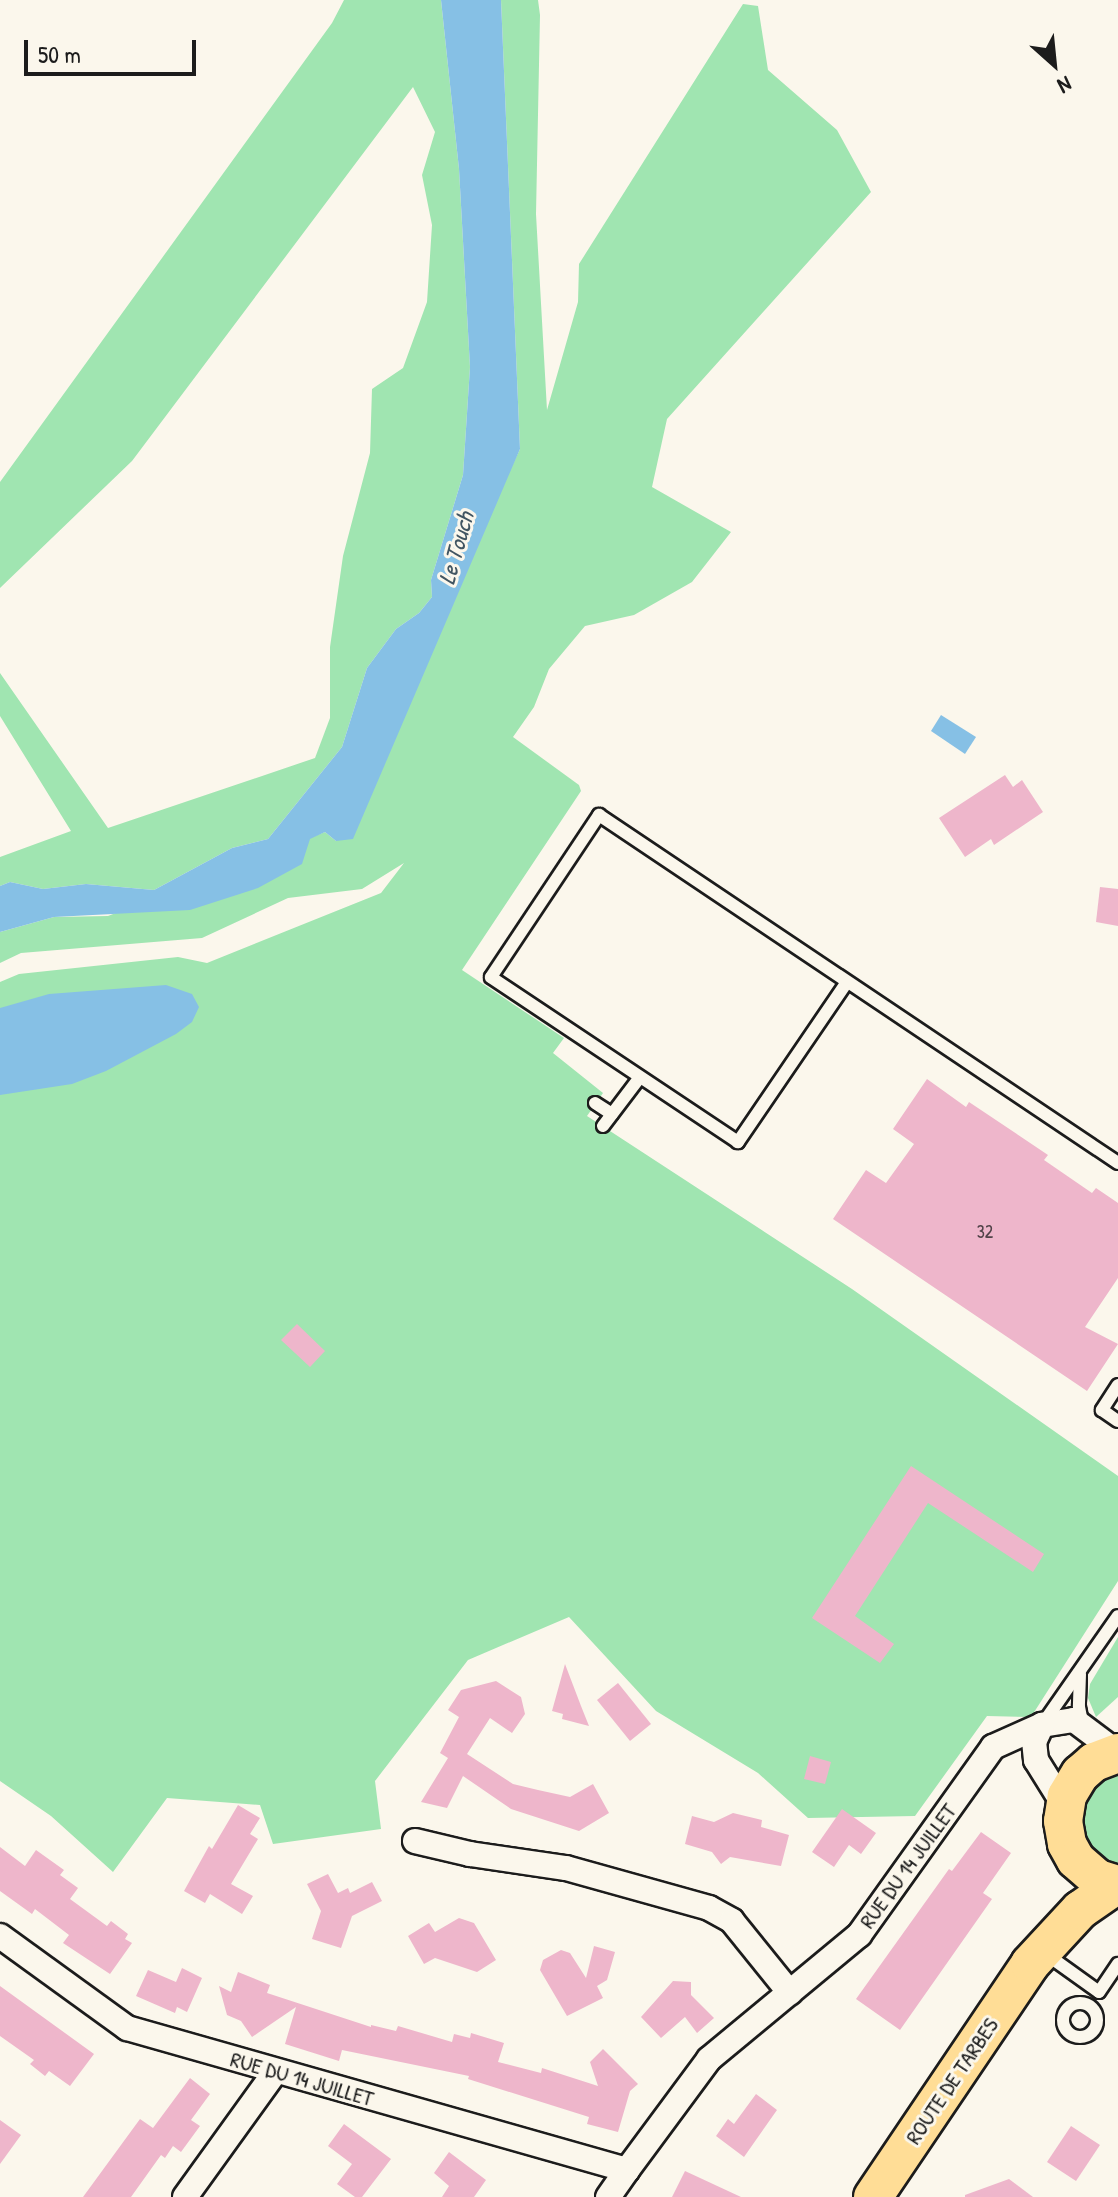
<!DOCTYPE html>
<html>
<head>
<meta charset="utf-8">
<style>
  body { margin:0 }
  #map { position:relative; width:1118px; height:2197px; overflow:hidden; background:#fbf7ec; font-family:"Patrick Hand",sans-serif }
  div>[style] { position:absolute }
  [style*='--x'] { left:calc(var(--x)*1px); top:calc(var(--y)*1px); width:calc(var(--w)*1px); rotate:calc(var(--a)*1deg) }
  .green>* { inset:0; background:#a0e5b1 }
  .water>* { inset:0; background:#86c0e5 }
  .building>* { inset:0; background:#eeb6cb }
  .roads { filter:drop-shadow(2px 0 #1c1c1c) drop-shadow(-2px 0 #1c1c1c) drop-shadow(0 2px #1c1c1c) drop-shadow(0 -2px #1c1c1c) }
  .service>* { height:12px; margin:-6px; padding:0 6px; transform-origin:6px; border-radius:6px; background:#fbf7ec }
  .service>.ring { margin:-6px; padding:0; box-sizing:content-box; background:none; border:12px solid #fbf7ec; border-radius:50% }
  .minor>* { height:24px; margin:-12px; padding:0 12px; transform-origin:12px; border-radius:12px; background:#fbf7ec }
  .primary>* { height:38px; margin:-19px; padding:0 19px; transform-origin:19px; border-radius:19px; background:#ffdd96 }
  span { translate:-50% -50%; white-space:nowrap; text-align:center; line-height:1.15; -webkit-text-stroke:6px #fbf7ec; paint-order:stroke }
  .number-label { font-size:18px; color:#504248 }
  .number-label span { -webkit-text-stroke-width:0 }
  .street-label { font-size:22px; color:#1c1c1c }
  .water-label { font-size:24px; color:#415562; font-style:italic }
  .north { position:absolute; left:1014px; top:24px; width:80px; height:80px; -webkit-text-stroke:6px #fbf7ec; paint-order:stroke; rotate:153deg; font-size:22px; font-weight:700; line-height:32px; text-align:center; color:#1c1c1c }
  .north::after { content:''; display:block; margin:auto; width:28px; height:36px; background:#1c1c1c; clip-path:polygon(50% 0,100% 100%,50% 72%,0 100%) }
  .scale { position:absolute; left:24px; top:40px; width:172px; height:36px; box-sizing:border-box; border:4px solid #1c1c1c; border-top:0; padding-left:10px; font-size:24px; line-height:28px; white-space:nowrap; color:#1c1c1c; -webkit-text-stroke:6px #fbf7ec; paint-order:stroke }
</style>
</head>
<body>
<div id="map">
  <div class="green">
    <div style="clip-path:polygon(344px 0,441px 0,459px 169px,470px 367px,463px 475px,431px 580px,432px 597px,419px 613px,396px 629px,367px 668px,342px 747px,268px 839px,232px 848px,154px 890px,86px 884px,43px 889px,10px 882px,0 886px,0 857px,71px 831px,0 716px,0 673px,108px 828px,315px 758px,330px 718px,330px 647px,343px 556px,370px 453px,372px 389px,403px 368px,427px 302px,432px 225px,422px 175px,435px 132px,413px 87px,132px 461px,0 588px,0 482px,332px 23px)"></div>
    <div style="clip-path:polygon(501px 0,538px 0,540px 15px,536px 214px,547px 410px,578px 302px,579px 264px,743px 4px,758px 6px,768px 70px,837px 130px,871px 192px,667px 419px,652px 487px,731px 532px,692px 582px,634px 615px,585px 626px,549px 669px,534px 707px,513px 737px,579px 785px,581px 791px,462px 970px,564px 1038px,553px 1053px,603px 1093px,587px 1116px,852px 1289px,1118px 1476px,1118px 1581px,1031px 1717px,987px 1716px,915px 1816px,808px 1818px,758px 1773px,656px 1711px,569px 1617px,468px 1660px,375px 1781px,381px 1829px,273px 1844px,260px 1805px,167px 1798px,113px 1872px,51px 1816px,0 1781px,0 982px,19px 974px,178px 957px,207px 963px,381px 893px,404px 863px,362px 889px,288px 898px,202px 938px,21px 953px,0 963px,0 932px,54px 917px,108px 916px,325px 832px,336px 841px,520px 449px)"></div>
    <div style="clip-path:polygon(1118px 1637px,1118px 1697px,1096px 1717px,1088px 1698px,1090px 1684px)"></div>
    <div style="clip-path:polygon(1118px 1768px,1118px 1869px,1099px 1861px,1079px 1833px,1087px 1788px)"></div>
  </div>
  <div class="water">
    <div style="clip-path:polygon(441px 0,501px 0,520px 449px,353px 839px,336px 841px,325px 832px,310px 839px,302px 864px,258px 888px,190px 910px,54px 917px,0 932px,0 886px,10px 882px,43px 889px,86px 884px,154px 890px,232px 848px,268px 839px,342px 747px,367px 668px,396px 629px,419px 613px,432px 597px,431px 580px,463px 475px,470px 367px,459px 169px)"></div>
    <div style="clip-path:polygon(941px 715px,976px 737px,965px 754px,931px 731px)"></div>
    <div style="clip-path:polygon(166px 985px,192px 994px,199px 1007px,192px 1022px,176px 1034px,106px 1071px,72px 1084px,0 1095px,0 1008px,49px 994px)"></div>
  </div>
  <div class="building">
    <div style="clip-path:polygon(1005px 775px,1013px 787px,1022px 780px,1043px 812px,994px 845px,991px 839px,965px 857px,939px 818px)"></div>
    <div style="clip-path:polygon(1100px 887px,1118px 889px,1118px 926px,1096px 922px)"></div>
    <div style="clip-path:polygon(927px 1079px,966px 1107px,969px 1102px,1048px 1155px,1044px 1160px,1092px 1193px,1096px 1188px,1118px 1203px,1118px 1278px,1085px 1327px,1118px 1344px,1087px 1391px,833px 1219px,866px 1170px,886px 1183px,914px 1144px,893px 1129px)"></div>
    <div style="clip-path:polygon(297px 1324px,325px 1351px,310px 1367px,281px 1340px)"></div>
    <div style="clip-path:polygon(911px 1466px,1044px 1554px,1033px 1572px,928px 1503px,855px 1616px,894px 1644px,880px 1663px,812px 1618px)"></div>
    <div style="clip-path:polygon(565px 1664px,581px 1706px,589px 1726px,562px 1719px,563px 1714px,552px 1711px)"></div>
    <div style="clip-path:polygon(496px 1681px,521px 1697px,525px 1714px,512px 1733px,490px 1718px,467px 1754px,513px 1784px,538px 1790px,570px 1797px,593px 1784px,609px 1813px,579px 1831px,511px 1809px,463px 1776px,447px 1808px,421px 1802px,448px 1758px,440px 1753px,459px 1717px,448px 1710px,461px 1690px)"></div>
    <div style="clip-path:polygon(618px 1683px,651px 1724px,630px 1741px,597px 1700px)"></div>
    <div style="clip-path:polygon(810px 1756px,831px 1762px,825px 1784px,804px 1779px)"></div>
    <div style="clip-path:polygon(238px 1805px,260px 1818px,250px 1834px,258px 1839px,231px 1884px,253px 1896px,242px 1914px,210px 1894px,205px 1903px,184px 1891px,209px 1846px,212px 1849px)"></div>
    <div style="clip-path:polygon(842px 1809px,876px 1833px,861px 1854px,849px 1845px,834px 1867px,812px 1852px)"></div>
    <div style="clip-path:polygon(733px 1813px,762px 1820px,761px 1827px,789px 1835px,781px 1866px,730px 1857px,721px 1864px,712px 1852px,685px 1844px,692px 1816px,714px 1822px)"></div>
    <div style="clip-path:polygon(981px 1832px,1011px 1853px,983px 1893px,992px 1899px,900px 2030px,856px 1999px,949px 1869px,952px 1871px)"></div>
    <div style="clip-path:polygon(0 1847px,25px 1866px,36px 1850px,64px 1870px,60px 1875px,78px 1888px,70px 1899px,107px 1926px,111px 1921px,128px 1934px,125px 1939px,132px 1943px,110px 1974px,63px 1943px,69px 1935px,35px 1909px,32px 1914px,0 1891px)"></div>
    <div style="clip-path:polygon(328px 1874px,338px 1893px,348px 1888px,350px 1893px,372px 1882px,382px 1901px,352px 1916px,341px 1948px,312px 1939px,321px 1911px,307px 1884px)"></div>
    <div style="clip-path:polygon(459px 1918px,474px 1923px,496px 1960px,477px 1972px,435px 1958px,424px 1964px,408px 1936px,429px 1923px,435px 1932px)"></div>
    <div style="clip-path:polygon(594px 1946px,615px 1952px,607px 1980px,597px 1986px,603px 1998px,567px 2016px,540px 1970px,543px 1960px,561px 1950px,570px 1953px,586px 1978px)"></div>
    <div style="clip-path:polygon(182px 1968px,202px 1978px,187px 2012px,177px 2007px,175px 2013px,136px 1996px,148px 1970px,176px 1982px)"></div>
    <div style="clip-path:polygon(238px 1972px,270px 1985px,267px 1993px,371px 2027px,371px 2025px,396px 2031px,398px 2026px,452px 2042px,454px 2034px,470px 2038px,471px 2033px,504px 2043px,498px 2062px,541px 2073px,542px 2068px,598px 2086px,590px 2062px,603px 2049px,638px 2084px,630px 2091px,618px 2132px,587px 2124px,589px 2117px,468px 2079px,469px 2076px,342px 2050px,339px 2061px,285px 2044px,296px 2007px,252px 2037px,241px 2021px,227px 2015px,219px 1986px,231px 1992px)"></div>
    <div style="clip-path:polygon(673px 1981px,691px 1982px,691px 1995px,714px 2018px,697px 2033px,685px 2017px,661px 2038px,641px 2017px)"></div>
    <div style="clip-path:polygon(0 1986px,94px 2054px,70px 2086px,49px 2071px,45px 2076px,30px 2064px,34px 2060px,0 2036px)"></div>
    <div style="clip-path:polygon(190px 2078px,210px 2094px,191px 2120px,200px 2126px,181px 2152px,173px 2146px,165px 2158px,161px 2155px,131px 2197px,83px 2197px,140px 2119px,153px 2128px)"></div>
    <div style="clip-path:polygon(756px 2094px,777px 2110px,744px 2157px,716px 2136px,728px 2119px,734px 2124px)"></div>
    <div style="clip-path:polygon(0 2120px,21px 2135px,0 2164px)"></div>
    <div style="clip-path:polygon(344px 2124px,391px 2159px,362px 2197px,355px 2197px,337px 2184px,352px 2164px,328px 2146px)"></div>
    <div style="clip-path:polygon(1071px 2126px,1100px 2145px,1076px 2181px,1047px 2162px)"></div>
    <div style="clip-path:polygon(449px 2152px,486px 2180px,474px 2197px,442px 2197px,449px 2186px,434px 2173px)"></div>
    <div style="clip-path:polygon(685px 2171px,741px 2197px,672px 2197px)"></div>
    <div style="clip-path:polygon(1009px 2179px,1033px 2197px,965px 2197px,965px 2195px)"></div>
  </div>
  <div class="roads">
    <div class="service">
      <div style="--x:847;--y:982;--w:194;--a:124.3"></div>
      <div style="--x:738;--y:1142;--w:297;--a:-146.3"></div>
      <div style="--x:491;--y:977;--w:195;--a:-56.3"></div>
      <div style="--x:599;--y:815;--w:625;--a:33.84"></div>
      <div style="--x:595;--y:1103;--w:20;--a:33"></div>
      <div style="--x:603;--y:1126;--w:61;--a:-52.9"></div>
      <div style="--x:1118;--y:1385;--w:30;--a:123"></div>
      <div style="--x:1102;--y:1410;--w:19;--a:35"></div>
      <div style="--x:1080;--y:1674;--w:33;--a:92"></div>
      <div style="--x:1079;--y:1707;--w:15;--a:79"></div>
      <div style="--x:1044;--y:1722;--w:129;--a:-55.1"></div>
      <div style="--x:1046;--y:1954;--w:65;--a:35.6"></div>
      <div style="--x:1099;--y:1992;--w:34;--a:-56"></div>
      <div class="ring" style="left:1063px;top:2003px;width:22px;height:22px"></div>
    </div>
    <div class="minor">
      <div style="--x:1064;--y:1805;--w:53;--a:-121.9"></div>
      <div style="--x:1036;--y:1760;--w:18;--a:-96"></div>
      <div style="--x:1034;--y:1742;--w:19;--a:-65"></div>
      <div style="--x:1042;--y:1725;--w:32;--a:-9"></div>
      <div style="--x:1074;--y:1720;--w:55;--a:36.9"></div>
      <div style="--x:415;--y:1841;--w:57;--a:13.3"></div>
      <div style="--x:470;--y:1854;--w:97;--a:8.3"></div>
      <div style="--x:566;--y:1868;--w:148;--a:15.6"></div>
      <div style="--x:709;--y:1908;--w:26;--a:29"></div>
      <div style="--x:732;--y:1921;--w:92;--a:51.1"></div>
      <div style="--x:0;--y:1936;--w:157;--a:35.9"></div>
      <div style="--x:127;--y:2028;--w:520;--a:15.85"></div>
      <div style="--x:627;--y:2170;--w:33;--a:125"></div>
      <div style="--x:627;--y:2170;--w:138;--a:-53.5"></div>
      <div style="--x:709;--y:2059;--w:195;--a:-39.6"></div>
      <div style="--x:859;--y:1935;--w:231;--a:-54.5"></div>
      <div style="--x:993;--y:1747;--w:54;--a:-24.2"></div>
      <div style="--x:185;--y:2197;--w:154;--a:-54.2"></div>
    </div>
    <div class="primary">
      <div style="--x:1118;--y:1753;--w:26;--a:159"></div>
      <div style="--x:1094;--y:1762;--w:18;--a:139"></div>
      <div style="--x:1080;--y:1774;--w:26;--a:121"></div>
      <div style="--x:1067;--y:1796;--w:25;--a:99"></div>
      <div style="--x:1063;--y:1821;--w:23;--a:80"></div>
      <div style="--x:1067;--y:1844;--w:18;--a:61"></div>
      <div style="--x:1076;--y:1860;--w:29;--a:41"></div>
      <div style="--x:1098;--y:1879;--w:21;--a:17"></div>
      <div style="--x:873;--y:2197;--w:281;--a:-56"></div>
      <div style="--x:1030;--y:1964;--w:74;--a:-47.2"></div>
      <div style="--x:1080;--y:1910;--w:44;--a:-34.8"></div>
    </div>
  </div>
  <div class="number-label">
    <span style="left:985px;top:1232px">32</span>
  </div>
  <div class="street-label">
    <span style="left:908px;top:1866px;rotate:-54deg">RUE DU 14 JUILLET</span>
    <span style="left:302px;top:2079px;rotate:16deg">RUE DU 14 JUILLET</span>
    <span style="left:952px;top:2081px;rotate:-56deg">ROUTE DE TARBES</span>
  </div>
  <div class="water-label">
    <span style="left:456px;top:548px;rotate:-74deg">Le Touch</span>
  </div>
  <div class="north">N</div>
  <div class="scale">50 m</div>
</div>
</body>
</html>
